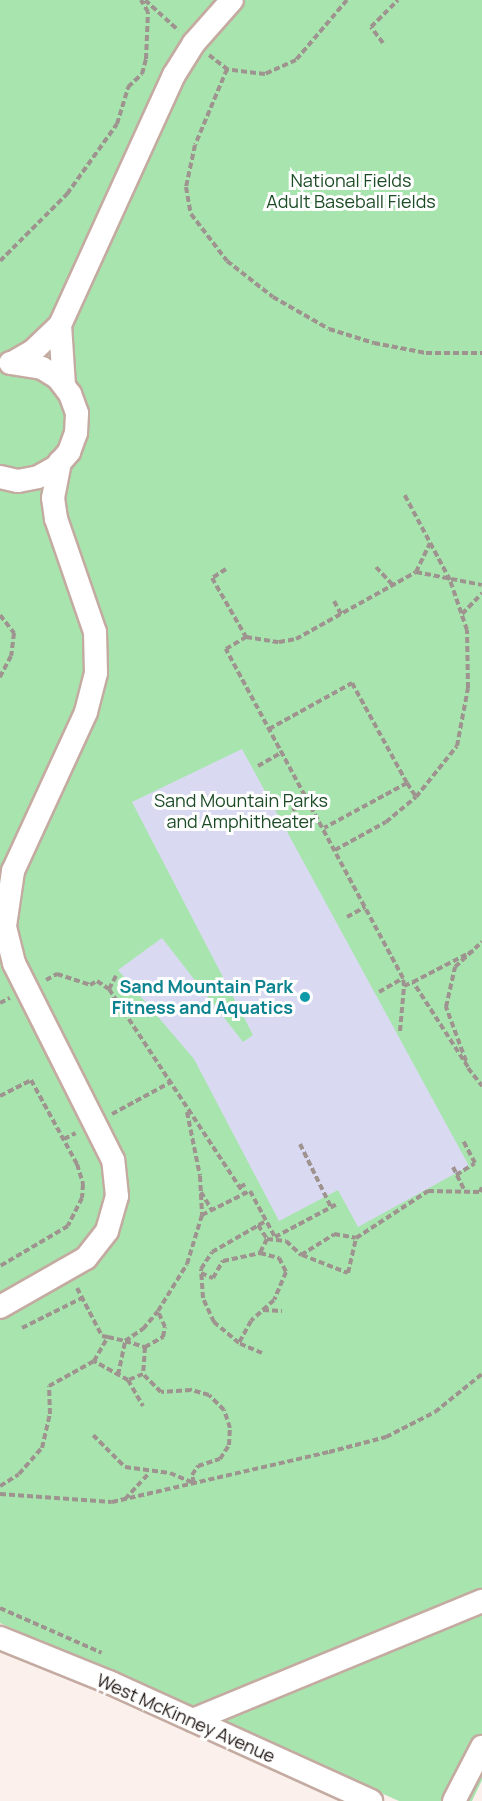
<!DOCTYPE html>
<html>
<head>
<meta charset="utf-8">
<style>
  body { margin:0 }
  #map { position:relative; width:482px; height:1801px; overflow:hidden; background:#fbf0ec; font-family:Manrope,sans-serif }
  div>[style] { position:absolute }
  [style*='--x'] { left:calc(var(--x)*1px); top:calc(var(--y)*1px); width:calc(var(--w)*1px); rotate:calc(var(--a)*1deg) }
  .green>* { inset:0; background:#a8e4ae }
  .building>* { inset:0; background:#d9daf2 }
  .path>* { height:4px; margin-top:-2px; transform-origin:0; background:repeating-linear-gradient(90deg,#9e938f 0 6px,transparent 0 9px) }
  .roads { filter:drop-shadow(2px 0 #c4aba1) drop-shadow(-2px 0 #c4aba1) drop-shadow(0 2px #c4aba1) drop-shadow(0 -2px #c4aba1) }
  .street>* { height:22px; margin:-11px; padding:0 11px; transform-origin:11px; border-radius:11px; background:#fff }
  .dots>* { width:16px; height:16px; translate:-50% -50%; box-sizing:border-box; border:3px solid #fff; border-radius:50% }
  span { translate:-50% -50%; white-space:nowrap; text-align:center; line-height:1.15; -webkit-text-stroke:6px #fff; paint-order:stroke }
  .park-label { font-size:18px; color:#1c4c25 }
  .culture-label { font-size:18px; color:#0d838f; font-weight:700 }
  .right { translate:-100% -50%; text-align:right }
  .street-label { font-size:18px; color:#1f1612 }
</style>
</head>
<body>
<div id="map">
  <div class="green">
    <div style="clip-path:polygon(0 0,482px 0,482px 1780px,472px 1801px,399px 1801px,0 1623px)"></div>
  </div>
  <div class="building">
    <div style="clip-path:polygon(242px 749px,469px 1166px,358px 1227px,338px 1190px,279px 1221px,194px 1059px,118px 970px,162px 938px,243px 1042px,253px 1035px,132px 802px)"></div>
  </div>
  <div class="path">
    <div style="--x:145;--y:0;--w:45;--a:42.3"></div>
    <div style="--x:347;--y:0;--w:79;--a:130.4"></div>
    <div style="--x:296;--y:60;--w:34;--a:156"></div>
    <div style="--x:265;--y:74;--w:38;--a:-173"></div>
    <div style="--x:227;--y:69;--w:82;--a:112.8"></div>
    <div style="--x:195;--y:145;--w:43;--a:102.1"></div>
    <div style="--x:186;--y:187;--w:27;--a:80"></div>
    <div style="--x:191;--y:214;--w:59;--a:52.5"></div>
    <div style="--x:227;--y:261;--w:58;--a:38"></div>
    <div style="--x:273;--y:297;--w:64;--a:29.7"></div>
    <div style="--x:329;--y:329;--w:47;--a:17.3"></div>
    <div style="--x:374;--y:343;--w:53;--a:10.9"></div>
    <div style="--x:426;--y:353;--w:56;--a:0"></div>
    <div style="--x:383;--y:43;--w:20;--a:-127"></div>
    <div style="--x:371;--y:27;--w:38;--a:-45"></div>
    <div style="--x:209;--y:55;--w:23;--a:38"></div>
    <div style="--x:0;--y:261;--w:95;--a:-45"></div>
    <div style="--x:67;--y:194;--w:86;--a:-54.5"></div>
    <div style="--x:117;--y:124;--w:39;--a:-73"></div>
    <div style="--x:128;--y:87;--w:19;--a:-43"></div>
    <div style="--x:142;--y:74;--w:16;--a:-75"></div>
    <div style="--x:146;--y:59;--w:47;--a:-87.6"></div>
    <div style="--x:148;--y:12;--w:14;--a:-120"></div>
    <div style="--x:376;--y:567;--w:25;--a:47"></div>
    <div style="--x:226;--y:569;--w:17;--a:147"></div>
    <div style="--x:212;--y:578;--w:68;--a:60"></div>
    <div style="--x:416;--y:572;--w:67;--a:11.1"></div>
    <div style="--x:334;--y:601;--w:15;--a:62"></div>
    <div style="--x:462;--y:614;--w:29;--a:-46"></div>
    <div style="--x:0;--y:615;--w:23;--a:52"></div>
    <div style="--x:14;--y:633;--w:23;--a:97"></div>
    <div style="--x:11;--y:656;--w:24;--a:118"></div>
    <div style="--x:269;--y:729;--w:95;--a:-29"></div>
    <div style="--x:352;--y:683;--w:114;--a:61.2"></div>
    <div style="--x:407;--y:783;--w:94;--a:151.5"></div>
    <div style="--x:258;--y:766;--w:28;--a:-30"></div>
    <div style="--x:407;--y:783;--w:17;--a:57"></div>
    <div style="--x:292;--y:810;--w:19;--a:-21"></div>
    <div style="--x:335;--y:850;--w:58;--a:-28.8"></div>
    <div style="--x:386;--y:822;--w:39;--a:-40"></div>
    <div style="--x:416;--y:797;--w:65;--a:-51.2"></div>
    <div style="--x:457;--y:746;--w:59;--a:-79.3"></div>
    <div style="--x:468;--y:688;--w:58;--a:-91"></div>
    <div style="--x:467;--y:630;--w:53;--a:-108.8"></div>
    <div style="--x:450;--y:580;--w:98;--a:-118.1"></div>
    <div style="--x:347;--y:917;--w:21;--a:-29"></div>
    <div style="--x:46;--y:980;--w:13;--a:-29"></div>
    <div style="--x:57;--y:974;--w:35;--a:18"></div>
    <div style="--x:90;--y:985;--w:8;--a:-30"></div>
    <div style="--x:97;--y:981;--w:14;--a:34"></div>
    <div style="--x:109;--y:989;--w:245;--a:56.6"></div>
    <div style="--x:404;--y:986;--w:8;--a:-97"></div>
    <div style="--x:403;--y:978;--w:374;--a:-118.3"></div>
    <div style="--x:226;--y:649;--w:23;--a:-31"></div>
    <div style="--x:246;--y:637;--w:33;--a:9"></div>
    <div style="--x:279;--y:642;--w:17;--a:-10"></div>
    <div style="--x:296;--y:639;--w:137;--a:-29.2"></div>
    <div style="--x:416;--y:572;--w:32;--a:-64"></div>
    <div style="--x:109;--y:989;--w:15;--a:-62"></div>
    <div style="--x:379;--y:992;--w:28;--a:-30"></div>
    <div style="--x:0;--y:1003;--w:11;--a:-27"></div>
    <div style="--x:400;--y:1031;--w:45;--a:-84.9"></div>
    <div style="--x:404;--y:986;--w:10;--a:-24"></div>
    <div style="--x:466;--y:1061;--w:58;--a:-110.3"></div>
    <div style="--x:446;--y:1007;--w:41;--a:-77.3"></div>
    <div style="--x:455;--y:967;--w:37;--a:-43"></div>
    <div style="--x:468;--y:1067;--w:101;--a:-122.9"></div>
    <div style="--x:413;--y:982;--w:68;--a:-27.3"></div>
    <div style="--x:468;--y:1068;--w:23;--a:52"></div>
    <div style="--x:0;--y:1096;--w:35;--a:-27"></div>
    <div style="--x:31;--y:1080;--w:96;--a:61.3"></div>
    <div style="--x:77;--y:1164;--w:21;--a:73"></div>
    <div style="--x:83;--y:1184;--w:14;--a:94"></div>
    <div style="--x:82;--y:1198;--w:31;--a:117"></div>
    <div style="--x:68;--y:1226;--w:79;--a:149.5"></div>
    <div style="--x:187;--y:1112;--w:65;--a:78.5"></div>
    <div style="--x:200;--y:1176;--w:39;--a:87"></div>
    <div style="--x:112;--y:1114;--w:65;--a:-28.5"></div>
    <div style="--x:64;--y:1139;--w:13;--a:-27"></div>
    <div style="--x:300;--y:1144;--w:70;--a:63.8"></div>
    <div style="--x:453;--y:1167;--w:25;--a:64"></div>
    <div style="--x:456;--y:1175;--w:22;--a:-32"></div>
    <div style="--x:475;--y:1163;--w:26;--a:-118"></div>
    <div style="--x:240;--y:1187;--w:7;--a:-27"></div>
    <div style="--x:201;--y:1192;--w:21;--a:59"></div>
    <div style="--x:258;--y:1225;--w:17;--a:57"></div>
    <div style="--x:267;--y:1239;--w:16;--a:117"></div>
    <div style="--x:267;--y:1239;--w:19;--a:6"></div>
    <div style="--x:286;--y:1241;--w:21;--a:43"></div>
    <div style="--x:301;--y:1255;--w:39;--a:-32"></div>
    <div style="--x:334;--y:1234;--w:22;--a:10"></div>
    <div style="--x:356;--y:1238;--w:86;--a:-33.1"></div>
    <div style="--x:428;--y:1191;--w:52;--a:1.1"></div>
    <div style="--x:480;--y:1192;--w:5;--a:-68"></div>
    <div style="--x:302;--y:1255;--w:49;--a:21.4"></div>
    <div style="--x:348;--y:1273;--w:36;--a:-77"></div>
    <div style="--x:201;--y:1273;--w:13;--a:23"></div>
    <div style="--x:213;--y:1278;--w:20;--a:-60"></div>
    <div style="--x:223;--y:1261;--w:38;--a:-12"></div>
    <div style="--x:260;--y:1253;--w:20;--a:15"></div>
    <div style="--x:279;--y:1258;--w:16;--a:63"></div>
    <div style="--x:286;--y:1272;--w:30;--a:113"></div>
    <div style="--x:274;--y:1300;--w:31;--a:138"></div>
    <div style="--x:251;--y:1321;--w:25;--a:119"></div>
    <div style="--x:77;--y:1288;--w:54;--a:62.5"></div>
    <div style="--x:102;--y:1336;--w:6;--a:9"></div>
    <div style="--x:263;--y:1310;--w:19;--a:3"></div>
    <div style="--x:22;--y:1328;--w:67;--a:-26.6"></div>
    <div style="--x:145;--y:1347;--w:21;--a:-29"></div>
    <div style="--x:163;--y:1337;--w:10;--a:-79"></div>
    <div style="--x:165;--y:1327;--w:17;--a:-114"></div>
    <div style="--x:262;--y:1353;--w:25;--a:-157"></div>
    <div style="--x:239;--y:1343;--w:33;--a:-140"></div>
    <div style="--x:214;--y:1322;--w:26;--a:-115"></div>
    <div style="--x:203;--y:1298;--w:29;--a:-94"></div>
    <div style="--x:201;--y:1269;--w:20;--a:-57"></div>
    <div style="--x:212;--y:1252;--w:62;--a:-29.9"></div>
    <div style="--x:118;--y:1375;--w:35;--a:-78"></div>
    <div style="--x:125;--y:1341;--w:21;--a:17"></div>
    <div style="--x:145;--y:1347;--w:27;--a:94"></div>
    <div style="--x:128;--y:1380;--w:30;--a:60"></div>
    <div style="--x:93;--y:1435;--w:45;--a:45"></div>
    <div style="--x:125;--y:1467;--w:45;--a:7.6"></div>
    <div style="--x:170;--y:1473;--w:26;--a:23"></div>
    <div style="--x:194;--y:1483;--w:8;--a:-104"></div>
    <div style="--x:192;--y:1475;--w:11;--a:-56"></div>
    <div style="--x:198;--y:1466;--w:23;--a:-18"></div>
    <div style="--x:220;--y:1459;--w:17;--a:-57"></div>
    <div style="--x:229;--y:1445;--w:17;--a:-87"></div>
    <div style="--x:230;--y:1428;--w:19;--a:-108"></div>
    <div style="--x:224;--y:1410;--w:21;--a:-135"></div>
    <div style="--x:209;--y:1395;--w:19;--a:-164"></div>
    <div style="--x:191;--y:1390;--w:30;--a:176"></div>
    <div style="--x:161;--y:1392;--w:25;--a:-135"></div>
    <div style="--x:143;--y:1374;--w:16;--a:158"></div>
    <div style="--x:128;--y:1380;--w:39;--a:-151"></div>
    <div style="--x:0;--y:1486;--w:22;--a:-32"></div>
    <div style="--x:19;--y:1474;--w:35;--a:-49"></div>
    <div style="--x:42;--y:1448;--w:35;--a:-77"></div>
    <div style="--x:50;--y:1414;--w:28;--a:-92"></div>
    <div style="--x:49;--y:1386;--w:51;--a:-29.1"></div>
    <div style="--x:94;--y:1361;--w:28;--a:-60"></div>
    <div style="--x:108;--y:1337;--w:17;--a:13"></div>
    <div style="--x:125;--y:1341;--w:22;--a:-34"></div>
    <div style="--x:143;--y:1329;--w:23;--a:-50"></div>
    <div style="--x:158;--y:1311;--w:55;--a:-58.3"></div>
    <div style="--x:187;--y:1264;--w:51;--a:-73"></div>
    <div style="--x:202;--y:1215;--w:54;--a:-26.6"></div>
    <div style="--x:250;--y:1191;--w:52;--a:61.5"></div>
    <div style="--x:275;--y:1237;--w:70;--a:-28"></div>
    <div style="--x:0;--y:1494;--w:112;--a:4.1"></div>
    <div style="--x:112;--y:1502;--w:223;--a:-13"></div>
    <div style="--x:329;--y:1452;--w:59;--a:-14.7"></div>
    <div style="--x:386;--y:1437;--w:55;--a:-27"></div>
    <div style="--x:435;--y:1412;--w:60;--a:-39"></div>
    <div style="--x:125;--y:1499;--w:35;--a:-47"></div>
    <div style="--x:0;--y:1608;--w:111;--a:23.8"></div>
  </div>
  <div class="roads">
    <div class="street">
      <div style="--x:60;--y:325;--w:60;--a:86.2"></div>
      <div style="--x:12;--y:363;--w:24;--a:-30"></div>
      <div style="--x:33;--y:351;--w:37;--a:-44"></div>
      <div style="--x:60;--y:325;--w:275;--a:-65.5"></div>
      <div style="--x:174;--y:75;--w:38;--a:-58"></div>
      <div style="--x:194;--y:43;--w:57;--a:-48.5"></div>
      <div style="--x:0;--y:477;--w:18;--a:13"></div>
      <div style="--x:18;--y:481;--w:20;--a:-11"></div>
      <div style="--x:38;--y:477;--w:21;--a:-29"></div>
      <div style="--x:56;--y:467;--w:20;--a:-49"></div>
      <div style="--x:69;--y:452;--w:20;--a:-70"></div>
      <div style="--x:76;--y:433;--w:20;--a:-87"></div>
      <div style="--x:77;--y:413;--w:20;--a:-110"></div>
      <div style="--x:70;--y:394;--w:20;--a:-127"></div>
      <div style="--x:58;--y:378;--w:19;--a:-148"></div>
      <div style="--x:42;--y:368;--w:32;--a:-171"></div>
      <div style="--x:0;--y:1307;--w:99;--a:-29.7"></div>
      <div style="--x:86;--y:1258;--w:34;--a:-52"></div>
      <div style="--x:107;--y:1231;--w:36;--a:-74"></div>
      <div style="--x:117;--y:1196;--w:36;--a:-96"></div>
      <div style="--x:113;--y:1160;--w:220;--a:-116.7"></div>
      <div style="--x:14;--y:963;--w:38;--a:-104"></div>
      <div style="--x:5;--y:926;--w:56;--a:-81.7"></div>
      <div style="--x:13;--y:871;--w:175;--a:-65.3"></div>
      <div style="--x:86;--y:712;--w:40;--a:-75.6"></div>
      <div style="--x:96;--y:673;--w:41;--a:-91.4"></div>
      <div style="--x:95;--y:632;--w:120;--a:-109"></div>
      <div style="--x:56;--y:519;--w:21;--a:-98"></div>
      <div style="--x:53;--y:498;--w:37;--a:-79"></div>
      <div style="--x:0;--y:1638;--w:118;--a:22"></div>
      <div style="--x:109;--y:1682;--w:288;--a:24.4"></div>
      <div style="--x:193;--y:1720;--w:313;--a:-22.4"></div>
      <div style="--x:454;--y:1801;--w:61;--a:-62.6"></div>
    </div>
  </div>
  <div class="dots">
    <div style="left:305px;top:997px;background:#0f9aa8"></div>
  </div>
  <div class="park-label">
    <span style="left:351px;top:191px">National Fields<br>Adult Baseball Fields</span>
    <span style="left:241px;top:811px">Sand Mountain Parks<br>and Amphitheater</span>
  </div>
  <div class="culture-label">
    <span class="right" style="left:293px;top:997px">Sand Mountain Park<br>Fitness and Aquatics</span>
  </div>
  <div class="street-label">
    <span style="left:186px;top:1718px;rotate:24deg">West McKinney Avenue</span>
  </div>
</div>
</body>
</html>
